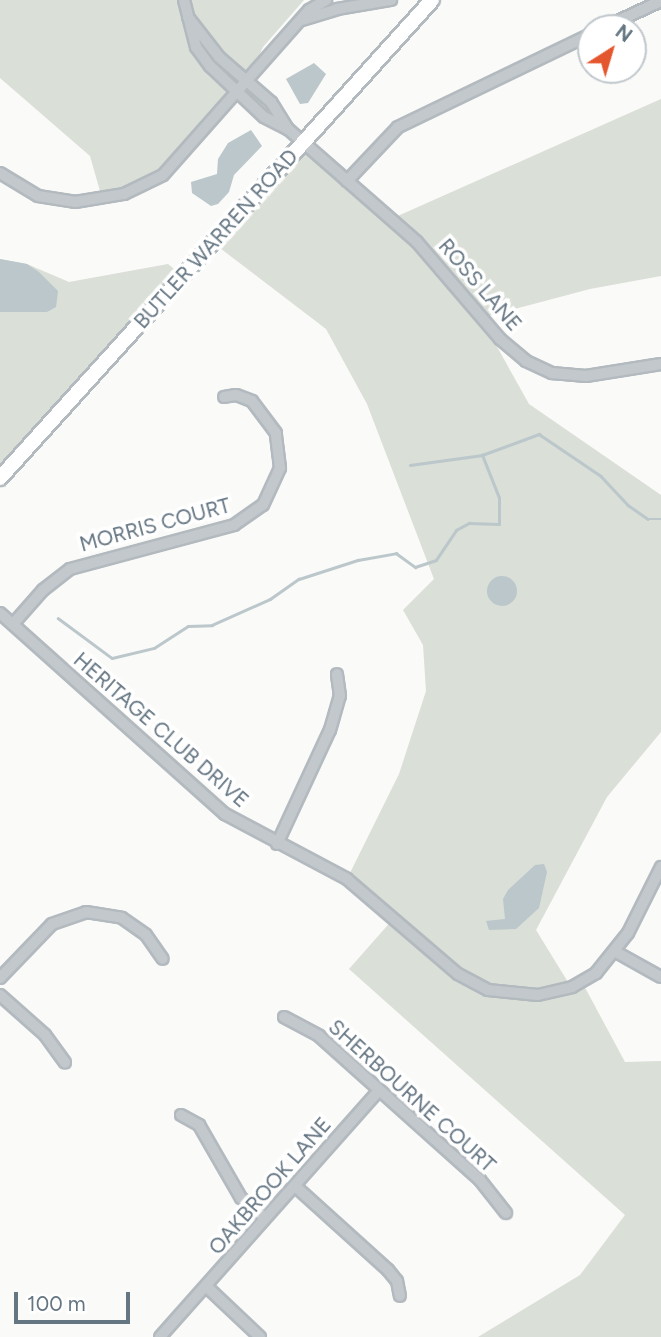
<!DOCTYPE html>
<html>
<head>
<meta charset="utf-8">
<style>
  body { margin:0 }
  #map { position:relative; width:661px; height:1337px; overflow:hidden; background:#fafaf8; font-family:Figtree,sans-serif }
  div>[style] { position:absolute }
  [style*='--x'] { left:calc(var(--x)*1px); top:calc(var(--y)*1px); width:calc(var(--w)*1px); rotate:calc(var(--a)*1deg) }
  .green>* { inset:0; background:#dadfd7 }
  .water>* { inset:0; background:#bbc7cb }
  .round { border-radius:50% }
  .stream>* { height:2.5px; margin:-1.25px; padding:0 1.25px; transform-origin:1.25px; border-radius:1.25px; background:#bbc7cb }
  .roads { filter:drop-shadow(2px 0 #b3babf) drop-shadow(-2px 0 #b3babf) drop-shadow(0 2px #b3babf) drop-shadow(0 -2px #b3babf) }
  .street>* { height:10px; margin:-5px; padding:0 5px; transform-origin:5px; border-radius:5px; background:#c3c8cc }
  .secondary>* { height:14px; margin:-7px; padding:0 7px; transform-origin:7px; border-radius:7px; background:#fff }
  span { translate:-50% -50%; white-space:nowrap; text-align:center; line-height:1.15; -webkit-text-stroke:7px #fff; paint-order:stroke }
  .street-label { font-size:21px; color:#657683 }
  .north { position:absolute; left:577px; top:14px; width:70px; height:70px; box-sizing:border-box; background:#fff; border:2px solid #c1c8cd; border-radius:50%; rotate:37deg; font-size:19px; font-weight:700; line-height:28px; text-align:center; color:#657683 }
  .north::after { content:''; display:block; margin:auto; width:24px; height:32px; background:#e4572e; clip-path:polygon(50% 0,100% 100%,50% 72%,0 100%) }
  .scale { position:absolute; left:14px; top:1292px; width:116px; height:32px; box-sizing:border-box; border:4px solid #657683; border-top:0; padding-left:9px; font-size:21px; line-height:24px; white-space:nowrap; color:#657683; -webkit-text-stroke:5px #fff; paint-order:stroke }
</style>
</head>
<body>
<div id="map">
  <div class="green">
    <div style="clip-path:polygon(0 0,304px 0,263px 47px,246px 83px,163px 175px,102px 198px,90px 156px,0 78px)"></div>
    <div style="clip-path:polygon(661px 99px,661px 276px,590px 289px,481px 318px,529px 404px,661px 495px,661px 732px,607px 797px,536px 930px,571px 987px,582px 982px,625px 1062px,661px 1061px,661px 1337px,478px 1337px,580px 1275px,625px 1215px,349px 969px,394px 918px,347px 879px,399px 774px,426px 691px,423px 645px,403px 610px,434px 579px,367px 404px,326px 329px,212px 242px,303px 141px,391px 219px)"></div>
    <div style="clip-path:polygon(0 259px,27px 264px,69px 282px,168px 264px,183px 276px,0 478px)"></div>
  </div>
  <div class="water">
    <div style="clip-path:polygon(314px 63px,326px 74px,308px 103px,300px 104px,286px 79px)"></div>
    <div style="clip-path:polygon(251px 130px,262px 146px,234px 175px,229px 192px,218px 204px,211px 206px,192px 193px,191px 182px,217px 174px,218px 159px,228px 143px)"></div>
    <div style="clip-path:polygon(0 259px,27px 264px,39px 272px,58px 291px,56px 307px,47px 312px,0 312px)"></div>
    <div class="round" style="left:487px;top:576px;width:30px;height:30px"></div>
    <div style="clip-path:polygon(544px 864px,547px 872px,539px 908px,516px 929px,489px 930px,486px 921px,505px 919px,503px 899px,508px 890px,535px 865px)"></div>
  </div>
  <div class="stream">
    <div style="--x:410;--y:465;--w:73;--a:-7.9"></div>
    <div style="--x:482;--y:455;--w:61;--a:-20.2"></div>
    <div style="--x:539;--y:434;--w:75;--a:34.1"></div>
    <div style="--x:601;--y:476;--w:40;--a:47"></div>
    <div style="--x:628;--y:505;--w:24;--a:35"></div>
    <div style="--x:648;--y:519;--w:13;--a:0"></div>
    <div style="--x:58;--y:618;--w:67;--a:36.5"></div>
    <div style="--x:112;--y:658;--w:43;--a:-13.4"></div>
    <div style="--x:154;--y:648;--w:40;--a:-32.9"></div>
    <div style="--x:188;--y:626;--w:24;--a:-2"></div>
    <div style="--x:212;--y:625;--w:64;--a:-24.1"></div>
    <div style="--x:270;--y:599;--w:35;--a:-35"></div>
    <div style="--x:299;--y:579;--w:62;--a:-17.9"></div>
    <div style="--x:358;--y:560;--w:39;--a:-10"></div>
    <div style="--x:396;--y:553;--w:24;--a:36"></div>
    <div style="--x:415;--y:567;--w:22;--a:-18"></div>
    <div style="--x:436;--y:560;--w:36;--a:-56"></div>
    <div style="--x:456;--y:530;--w:15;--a:-28"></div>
    <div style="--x:469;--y:523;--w:30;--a:2"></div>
    <div style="--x:499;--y:524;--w:26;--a:-90"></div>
    <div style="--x:499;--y:498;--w:46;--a:-111.6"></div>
  </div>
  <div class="roads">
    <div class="street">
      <div style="--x:184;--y:0;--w:49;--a:75.7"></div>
      <div style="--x:196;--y:47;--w:24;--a:54"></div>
      <div style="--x:210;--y:66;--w:74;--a:43.4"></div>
      <div style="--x:264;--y:117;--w:27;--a:27"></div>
      <div style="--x:188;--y:17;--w:51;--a:52.2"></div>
      <div style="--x:219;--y:57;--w:69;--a:40.9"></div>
      <div style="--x:271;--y:102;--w:32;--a:58"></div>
      <div style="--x:288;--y:129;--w:171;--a:41.2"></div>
      <div style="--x:417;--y:242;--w:128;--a:49.4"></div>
      <div style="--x:500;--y:339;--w:34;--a:40"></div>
      <div style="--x:526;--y:361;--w:29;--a:25"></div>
      <div style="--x:552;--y:373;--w:34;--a:5"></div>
      <div style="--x:586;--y:376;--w:76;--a:-9.1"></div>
      <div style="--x:302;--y:20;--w:37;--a:-17"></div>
      <div style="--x:337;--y:9;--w:55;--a:-9.5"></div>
      <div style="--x:603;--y:28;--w:64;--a:-25"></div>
      <div style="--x:0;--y:173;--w:44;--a:31.2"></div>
      <div style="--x:38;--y:196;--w:37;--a:9"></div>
      <div style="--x:75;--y:202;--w:50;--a:-9.3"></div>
      <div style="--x:124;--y:194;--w:43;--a:-26"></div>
      <div style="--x:163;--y:175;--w:220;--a:-48.5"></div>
      <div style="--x:309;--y:10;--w:20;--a:-30"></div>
      <div style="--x:347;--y:181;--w:74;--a:-46.6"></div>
      <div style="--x:398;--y:127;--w:214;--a:-25.7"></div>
      <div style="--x:0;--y:613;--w:302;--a:41.8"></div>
      <div style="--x:225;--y:814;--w:138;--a:28"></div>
      <div style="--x:347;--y:879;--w:146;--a:40.6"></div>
      <div style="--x:458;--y:974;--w:34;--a:28"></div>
      <div style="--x:488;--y:990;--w:50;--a:5.7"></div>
      <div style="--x:538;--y:995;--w:35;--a:-13"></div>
      <div style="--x:572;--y:987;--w:28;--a:-30"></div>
      <div style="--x:596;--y:973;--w:51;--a:-51.3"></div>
      <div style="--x:628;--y:933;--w:74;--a:-63.4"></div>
      <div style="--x:13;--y:624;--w:45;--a:-48.6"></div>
      <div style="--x:43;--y:590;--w:34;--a:-38"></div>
      <div style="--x:70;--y:569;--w:170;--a:-15"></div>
      <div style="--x:234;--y:525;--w:35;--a:-35"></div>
      <div style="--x:263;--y:505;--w:41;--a:-65.3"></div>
      <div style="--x:280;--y:468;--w:35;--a:-97"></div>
      <div style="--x:276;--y:433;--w:40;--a:-127"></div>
      <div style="--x:252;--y:401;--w:17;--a:-159"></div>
      <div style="--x:236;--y:395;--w:12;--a:171"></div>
      <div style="--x:277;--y:844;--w:126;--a:-65.1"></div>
      <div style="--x:330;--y:730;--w:35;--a:-74"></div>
      <div style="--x:340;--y:696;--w:22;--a:-98"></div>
      <div style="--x:616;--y:952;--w:51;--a:29.1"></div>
      <div style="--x:0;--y:978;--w:75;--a:-46.1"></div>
      <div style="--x:52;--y:924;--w:36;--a:-19"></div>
      <div style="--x:86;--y:912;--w:36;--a:9"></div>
      <div style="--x:122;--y:918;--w:29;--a:35"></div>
      <div style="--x:146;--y:935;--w:29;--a:55"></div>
      <div style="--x:0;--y:995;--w:60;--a:41.6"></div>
      <div style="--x:45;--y:1035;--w:34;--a:54"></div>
      <div style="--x:284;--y:1017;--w:40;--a:28"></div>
      <div style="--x:319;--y:1036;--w:216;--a:41.8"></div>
      <div style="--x:480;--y:1180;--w:42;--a:51.8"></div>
      <div style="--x:181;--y:1115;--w:21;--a:29"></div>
      <div style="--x:199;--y:1125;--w:84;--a:60.1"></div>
      <div style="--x:241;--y:1198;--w:31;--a:40"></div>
      <div style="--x:295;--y:1186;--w:125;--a:42.1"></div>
      <div style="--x:388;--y:1270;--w:14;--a:51"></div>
      <div style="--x:397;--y:1281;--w:15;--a:79"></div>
      <div style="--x:207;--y:1287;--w:73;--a:43.3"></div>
      <div style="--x:160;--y:1337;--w:330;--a:-48.4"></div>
    </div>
    <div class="secondary">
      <div style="--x:0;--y:478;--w:644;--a:-47.89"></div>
    </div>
  </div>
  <div class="street-label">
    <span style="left:216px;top:239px;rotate:-48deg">BUTLER WARREN ROAD</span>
    <span style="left:480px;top:285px;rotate:49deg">ROSS LANE</span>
    <span style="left:155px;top:525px;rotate:-15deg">MORRIS COURT</span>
    <span style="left:161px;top:730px;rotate:41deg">HERITAGE CLUB DRIVE</span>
    <span style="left:412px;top:1096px;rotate:42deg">SHERBOURNE COURT</span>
    <span style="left:270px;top:1186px;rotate:-49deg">OAKBROOK LANE</span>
  </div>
  <div class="north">N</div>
  <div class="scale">100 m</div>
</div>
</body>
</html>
